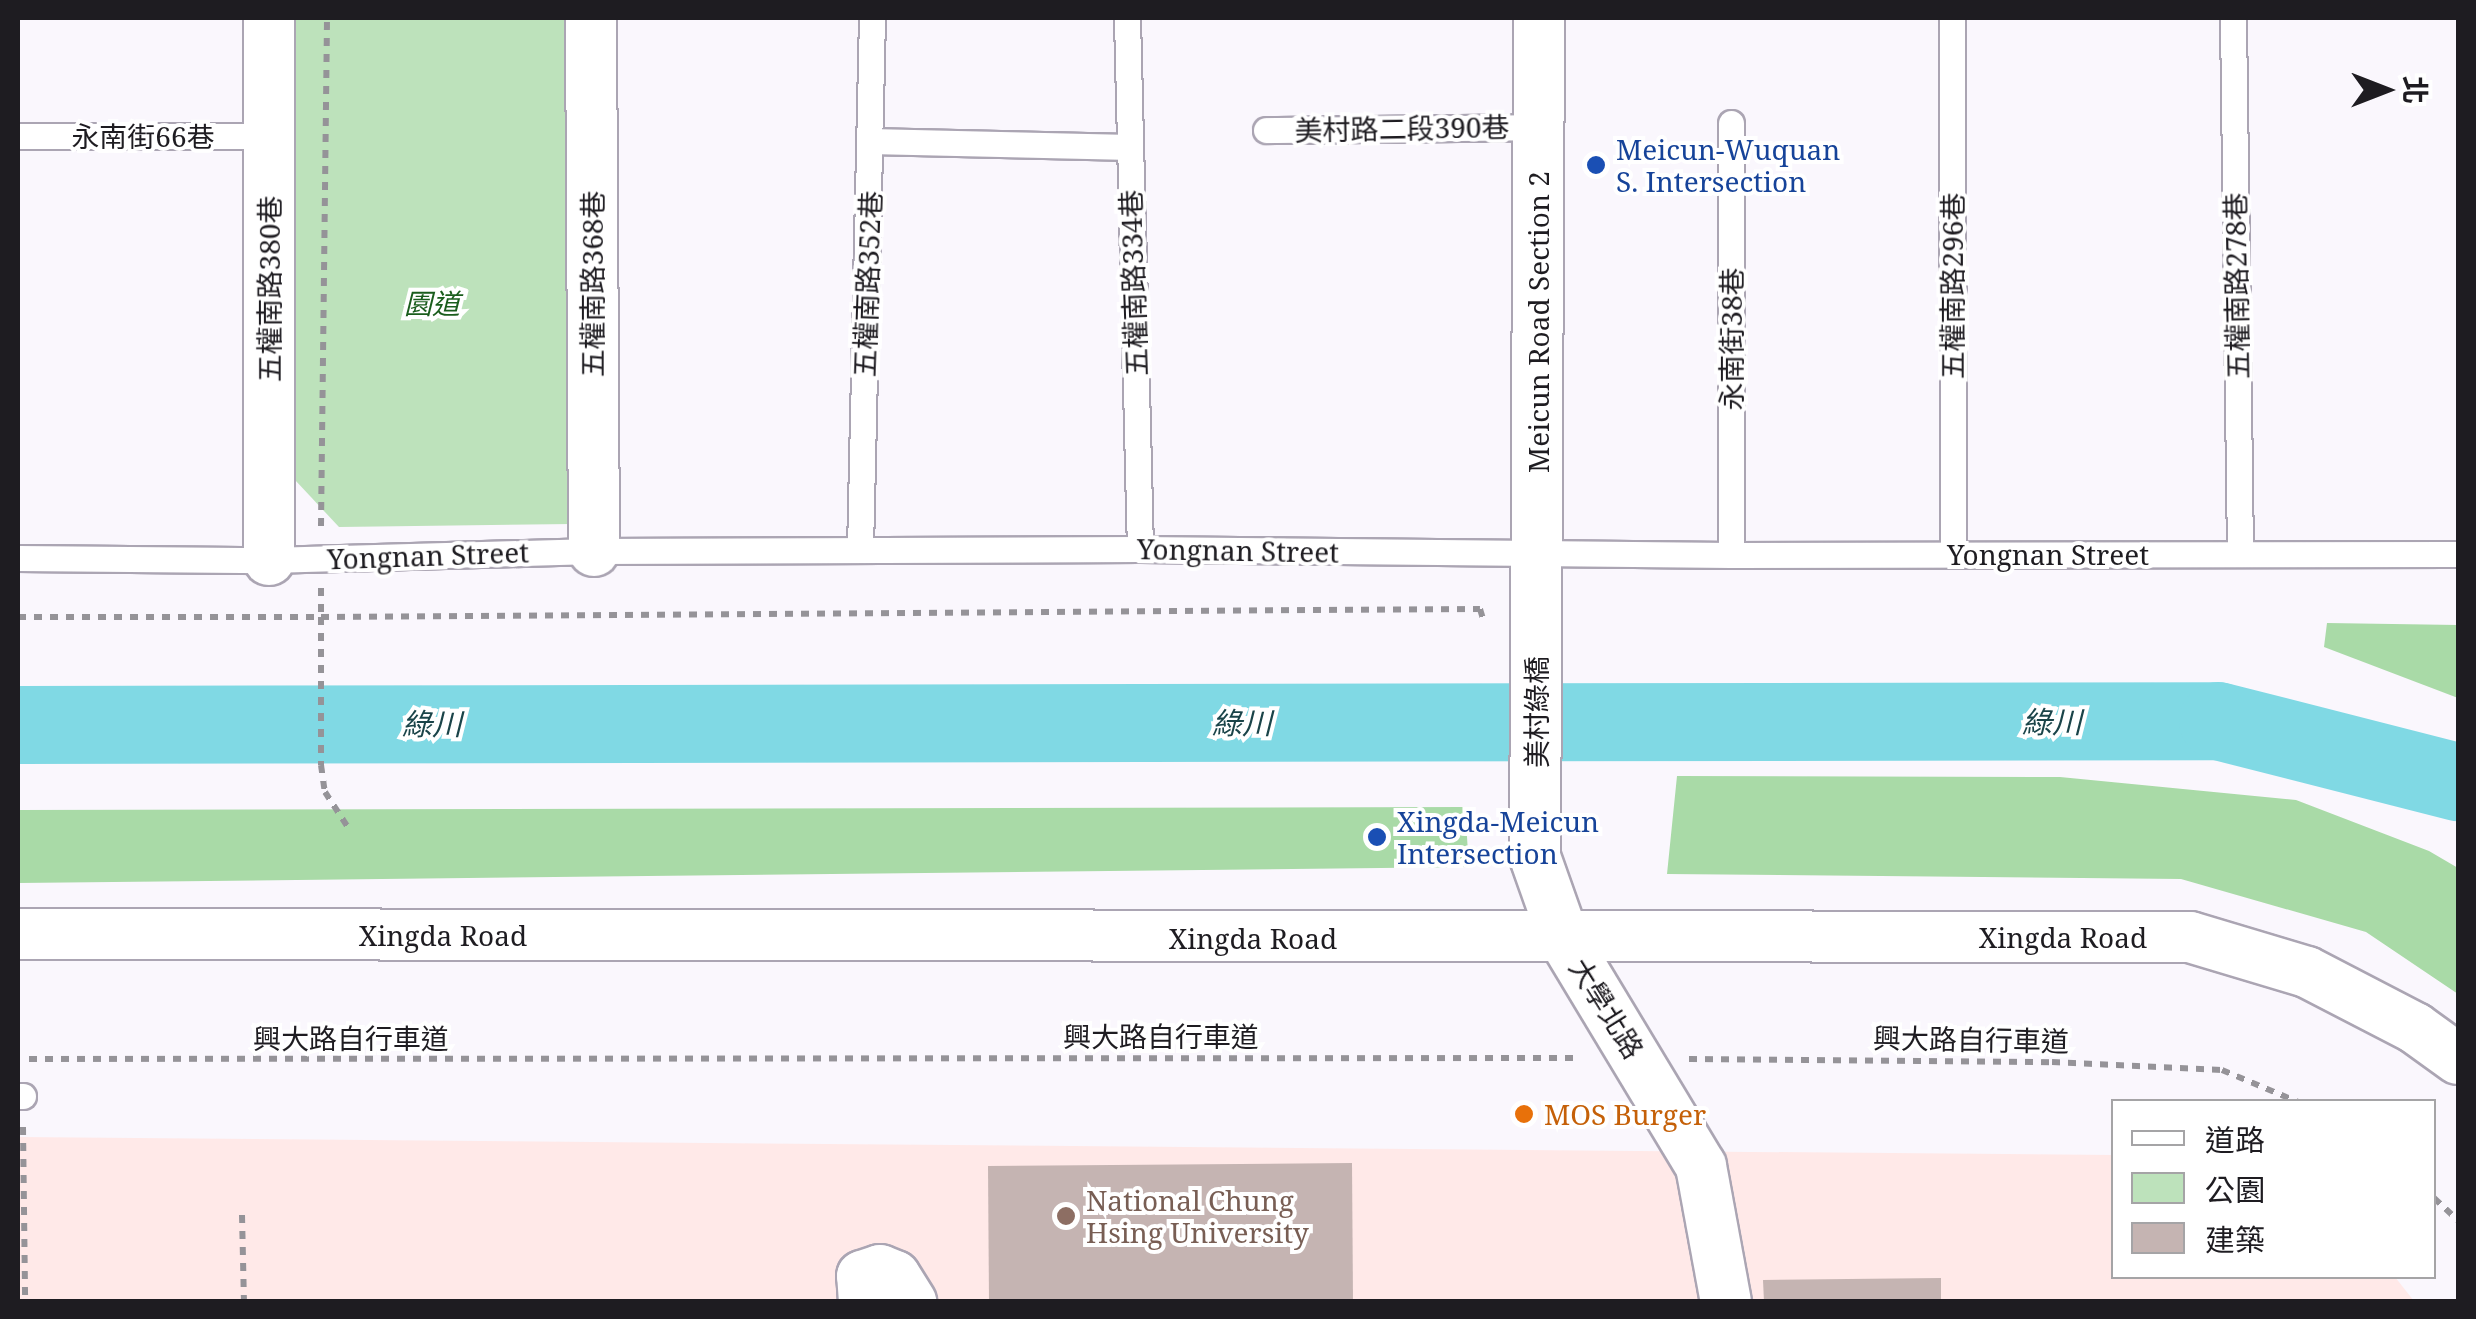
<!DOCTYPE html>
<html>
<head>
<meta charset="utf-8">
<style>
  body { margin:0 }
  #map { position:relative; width:2476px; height:1319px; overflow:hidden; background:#faf7fd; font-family:"Noto Serif","Noto Sans TC",serif }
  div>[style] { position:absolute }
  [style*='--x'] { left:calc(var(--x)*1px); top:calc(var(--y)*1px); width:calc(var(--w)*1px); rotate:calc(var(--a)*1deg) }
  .education>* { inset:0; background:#ffe9e8 }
  .green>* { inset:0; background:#bde2bb }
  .forest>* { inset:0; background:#a9daa7 }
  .river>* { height:78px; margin:-39px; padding:0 39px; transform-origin:39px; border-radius:39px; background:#80d9e4 }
  .building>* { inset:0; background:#c5b4b2 }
  .path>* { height:6px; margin-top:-3px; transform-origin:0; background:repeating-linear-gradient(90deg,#959398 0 8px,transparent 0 16px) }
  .roads { filter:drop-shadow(2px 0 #aba5b3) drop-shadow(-2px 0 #aba5b3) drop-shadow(0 2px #aba5b3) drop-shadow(0 -2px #aba5b3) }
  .service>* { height:25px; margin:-12.5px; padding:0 12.5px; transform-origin:12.5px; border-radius:12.5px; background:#fff }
  .minor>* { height:50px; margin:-25px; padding:0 25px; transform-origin:25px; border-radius:25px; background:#fff }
  .dots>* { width:28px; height:28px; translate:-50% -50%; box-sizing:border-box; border:5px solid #fff; border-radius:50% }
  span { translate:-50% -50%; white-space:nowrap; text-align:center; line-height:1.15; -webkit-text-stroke:8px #fff; paint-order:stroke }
  .street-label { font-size:28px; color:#1e1c21 }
  .transit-label { font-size:28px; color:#164399 }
  .left { translate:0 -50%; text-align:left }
  .park-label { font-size:28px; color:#1a5d1d; font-style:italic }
  .food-label { font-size:28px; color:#c56008 }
  .education-label { font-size:28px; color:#785e54 }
  .water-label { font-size:30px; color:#1a4449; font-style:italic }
  .frame { position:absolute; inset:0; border:20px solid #1e1c21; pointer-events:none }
  .legend { position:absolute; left:2111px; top:1099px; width:325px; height:180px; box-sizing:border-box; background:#fff; border:2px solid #a5a4a6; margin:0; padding:12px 18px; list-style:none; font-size:30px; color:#1e1c21 }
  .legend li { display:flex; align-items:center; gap:20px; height:50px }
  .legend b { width:50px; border:2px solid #a5a4a6 }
  .north { position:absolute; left:2336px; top:40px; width:100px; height:100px; -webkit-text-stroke:8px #fff; paint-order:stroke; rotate:90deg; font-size:28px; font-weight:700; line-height:40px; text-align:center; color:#1e1c21 }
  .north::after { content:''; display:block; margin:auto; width:35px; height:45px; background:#1e1c21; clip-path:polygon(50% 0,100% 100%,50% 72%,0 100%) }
</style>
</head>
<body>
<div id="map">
  <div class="education">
    <div style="clip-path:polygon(18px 1137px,2113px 1155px,2114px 1276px,2395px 1277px,2414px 1301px,18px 1302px)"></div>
  </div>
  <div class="green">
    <div style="clip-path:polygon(293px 18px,564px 18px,572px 524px,339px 527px,295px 480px)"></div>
  </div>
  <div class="forest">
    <div style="clip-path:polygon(2327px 623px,2458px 625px,2458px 698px,2324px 647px)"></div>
    <div style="clip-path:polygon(1677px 776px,2060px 777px,2296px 800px,2429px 851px,2458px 868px,2458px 994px,2366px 932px,2181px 879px,1667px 874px)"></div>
    <div style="clip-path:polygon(1465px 807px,1469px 867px,18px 883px,18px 810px)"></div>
  </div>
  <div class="river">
    <div style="--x:18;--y:725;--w:2200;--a:-0.1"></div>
    <div style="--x:2218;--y:721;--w:248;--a:14.3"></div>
  </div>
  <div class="building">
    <div style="clip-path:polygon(1352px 1163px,1353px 1302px,989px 1302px,988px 1166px)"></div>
    <div style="clip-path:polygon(1941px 1278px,1941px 1302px,1764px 1302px,1763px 1280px)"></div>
  </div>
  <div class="path">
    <div style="--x:321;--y:526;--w:508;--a:-89.32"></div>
    <div style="--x:321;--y:588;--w:29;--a:90"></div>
    <div style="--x:321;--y:617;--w:1159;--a:-0.4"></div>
    <div style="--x:1480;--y:609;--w:10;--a:73"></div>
    <div style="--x:18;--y:617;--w:303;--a:0"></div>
    <div style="--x:321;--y:617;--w:148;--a:90"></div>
    <div style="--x:321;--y:765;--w:27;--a:82"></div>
    <div style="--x:325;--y:792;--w:44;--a:57"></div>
    <div style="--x:29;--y:1059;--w:1552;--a:-0.04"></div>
    <div style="--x:1689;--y:1059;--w:363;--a:0.5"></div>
    <div style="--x:2052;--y:1062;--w:170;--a:2.7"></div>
    <div style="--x:2222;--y:1070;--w:82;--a:22.8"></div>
    <div style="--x:23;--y:1127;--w:175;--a:89.3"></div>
    <div style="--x:2434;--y:1198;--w:33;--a:43"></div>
    <div style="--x:242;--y:1215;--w:87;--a:88.7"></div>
  </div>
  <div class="roads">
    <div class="service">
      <div style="--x:1127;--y:18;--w:531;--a:88.6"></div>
      <div style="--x:1952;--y:18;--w:537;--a:89.89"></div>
      <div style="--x:2233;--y:18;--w:536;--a:89.25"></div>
      <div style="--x:1731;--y:123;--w:432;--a:90"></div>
      <div style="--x:1266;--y:130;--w:272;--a:-0.6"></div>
      <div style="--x:18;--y:136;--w:251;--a:0"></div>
      <div style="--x:871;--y:141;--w:258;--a:1.3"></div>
      <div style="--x:860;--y:550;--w:532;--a:-88.71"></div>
      <div style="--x:18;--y:558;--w:251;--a:0.5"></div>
      <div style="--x:269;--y:560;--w:325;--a:-1.6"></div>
      <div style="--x:594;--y:551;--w:546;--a:-0.21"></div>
      <div style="--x:1140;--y:549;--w:591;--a:0.58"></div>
      <div style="--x:1731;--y:555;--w:727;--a:-0.08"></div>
      <div style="--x:18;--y:1096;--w:5;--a:0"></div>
    </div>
    <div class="minor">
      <div style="--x:591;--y:18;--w:533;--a:89.68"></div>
      <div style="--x:1539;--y:18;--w:839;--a:90.27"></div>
      <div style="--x:1535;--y:857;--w:87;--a:70.5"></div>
      <div style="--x:1564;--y:939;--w:265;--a:58.9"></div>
      <div style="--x:1701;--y:1166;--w:138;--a:79.6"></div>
      <div style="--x:269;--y:560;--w:542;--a:-90"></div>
      <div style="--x:18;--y:934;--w:2172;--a:0.08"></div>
      <div style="--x:2190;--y:937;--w:122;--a:16.7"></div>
      <div style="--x:2307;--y:972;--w:122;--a:27.4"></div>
      <div style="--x:2415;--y:1028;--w:53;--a:35.8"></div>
      <div style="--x:864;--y:1302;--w:26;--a:-94"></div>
      <div style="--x:862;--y:1276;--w:19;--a:-18"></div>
      <div style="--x:880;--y:1270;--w:16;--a:22"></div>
      <div style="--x:895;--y:1276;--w:31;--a:58"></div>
    </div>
  </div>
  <div class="dots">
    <div style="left:1596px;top:165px;background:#1a4fb4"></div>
    <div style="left:1377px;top:837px;background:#1a4fb4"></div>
    <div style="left:1524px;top:1114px;background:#e8710a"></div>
    <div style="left:1066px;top:1216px;background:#8d6e63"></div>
  </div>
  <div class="street-label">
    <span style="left:1402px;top:128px;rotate:-1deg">美村路二段390巷</span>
    <span style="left:143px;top:136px">永南街66巷</span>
    <span style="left:1133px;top:283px;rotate:-92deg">五權南路334巷</span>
    <span style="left:592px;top:284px;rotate:-90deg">五權南路368巷</span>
    <span style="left:867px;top:284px;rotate:-88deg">五權南路352巷</span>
    <span style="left:1952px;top:286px;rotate:-90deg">五權南路296巷</span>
    <span style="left:2236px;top:286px;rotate:-91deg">五權南路278巷</span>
    <span style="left:269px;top:289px;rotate:-90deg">五權南路380巷</span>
    <span style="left:1538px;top:322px;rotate:-90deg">Meicun Road Section 2</span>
    <span style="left:1731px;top:339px;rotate:-90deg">永南街38巷</span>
    <span style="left:1238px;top:550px;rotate:1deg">Yongnan Street</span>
    <span style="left:2048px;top:554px">Yongnan Street</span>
    <span style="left:428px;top:555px;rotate:-2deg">Yongnan Street</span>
    <span style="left:1536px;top:712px;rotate:-90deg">美村綠橋</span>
    <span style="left:443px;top:935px">Xingda Road</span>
    <span style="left:2063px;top:937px">Xingda Road</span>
    <span style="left:1253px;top:938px">Xingda Road</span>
    <span style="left:1607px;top:1008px;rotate:58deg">大學北路</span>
    <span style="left:1161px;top:1036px">興大路自行車道</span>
    <span style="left:351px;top:1038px">興大路自行車道</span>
    <span style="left:1971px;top:1039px;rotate:1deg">興大路自行車道</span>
  </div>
  <div class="transit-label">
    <span class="left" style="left:1616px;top:165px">Meicun-Wuquan<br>S. Intersection</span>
    <span class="left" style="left:1397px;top:837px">Xingda-Meicun<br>Intersection</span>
  </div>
  <div class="park-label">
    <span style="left:432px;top:303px">園道</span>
  </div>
  <div class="food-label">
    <span class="left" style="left:1544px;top:1114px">MOS Burger</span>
  </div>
  <div class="education-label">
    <span class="left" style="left:1086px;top:1216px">National Chung<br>Hsing University</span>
  </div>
  <div class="water-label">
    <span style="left:2052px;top:722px">綠川</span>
    <span style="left:1242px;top:723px">綠川</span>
    <span style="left:432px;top:724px">綠川</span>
  </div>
  <div class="frame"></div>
  <ul class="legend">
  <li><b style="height:12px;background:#fff"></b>道路</li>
  <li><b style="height:28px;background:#bde2bb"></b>公園</li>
  <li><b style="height:28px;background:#c5b4b2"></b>建築</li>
  </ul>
  <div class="north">北</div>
</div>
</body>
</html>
